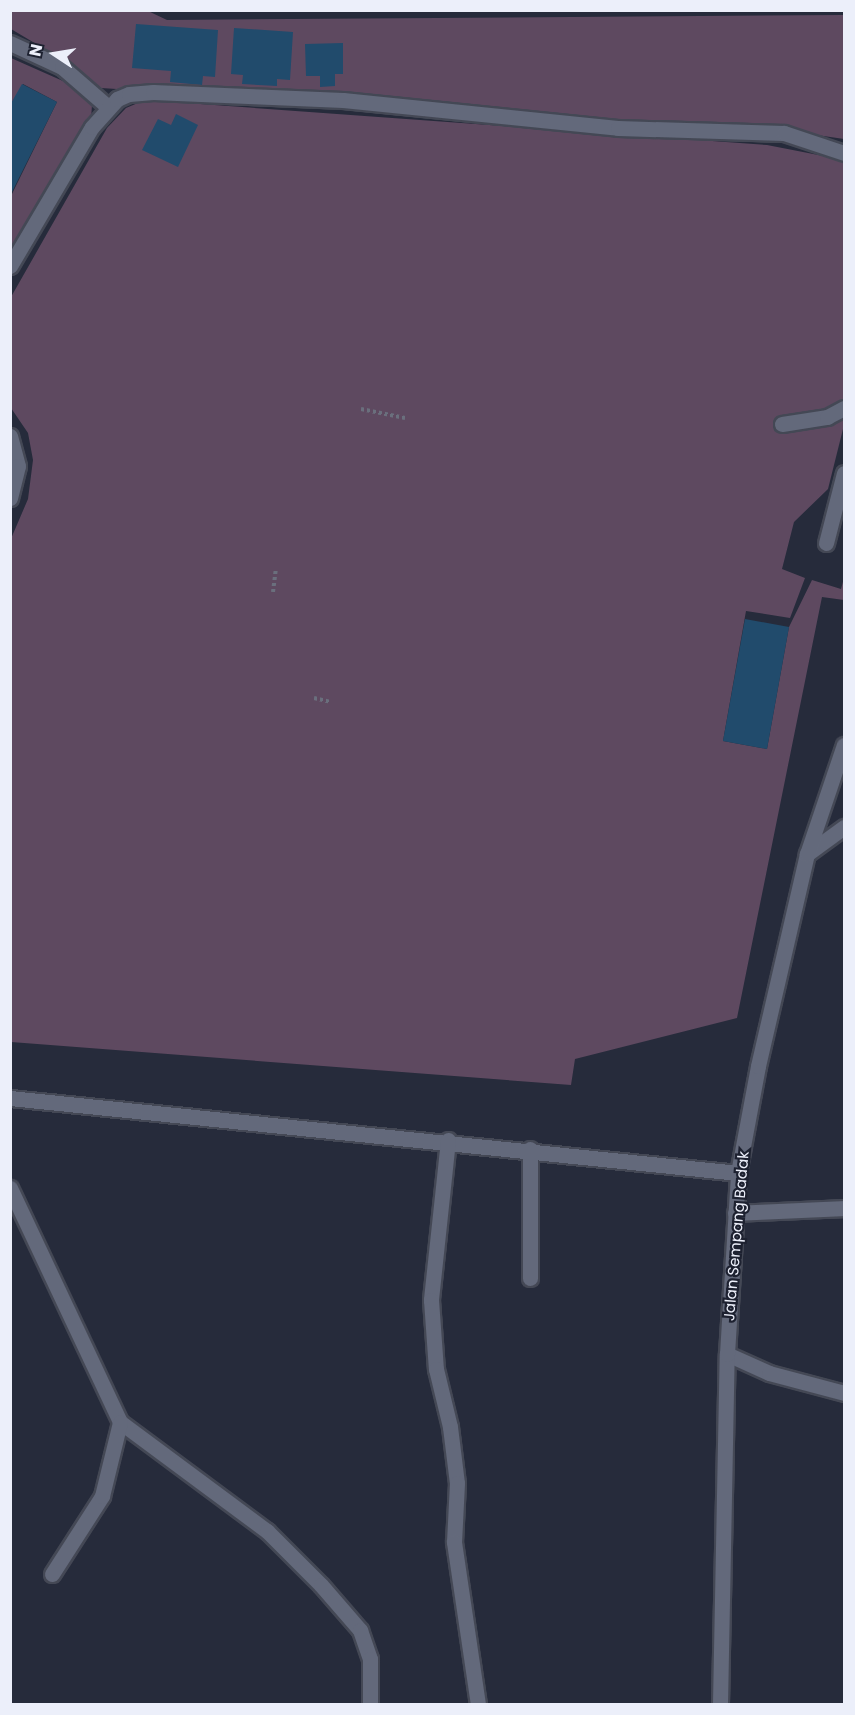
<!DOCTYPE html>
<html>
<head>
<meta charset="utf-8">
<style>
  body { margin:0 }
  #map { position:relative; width:855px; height:1715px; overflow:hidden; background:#262b3b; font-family:Poppins,sans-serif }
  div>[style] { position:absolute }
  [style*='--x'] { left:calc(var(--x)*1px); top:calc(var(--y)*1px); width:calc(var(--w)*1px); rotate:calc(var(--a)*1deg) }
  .green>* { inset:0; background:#5e4960 }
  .building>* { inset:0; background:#214b6c }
  .path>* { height:4px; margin-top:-2px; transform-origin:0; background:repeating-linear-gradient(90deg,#6a6f7d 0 3px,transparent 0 6px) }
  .roads { filter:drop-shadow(2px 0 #444855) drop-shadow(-2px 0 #444855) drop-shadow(0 2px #444855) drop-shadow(0 -2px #444855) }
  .minor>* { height:15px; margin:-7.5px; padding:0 7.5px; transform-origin:7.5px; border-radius:7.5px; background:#63697b }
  span { translate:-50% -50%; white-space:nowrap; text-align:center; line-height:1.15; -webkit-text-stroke:4.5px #1d2130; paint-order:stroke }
  .street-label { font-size:15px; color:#eceffa }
  .frame { position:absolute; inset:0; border:12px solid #eceffa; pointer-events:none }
  .north { position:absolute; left:24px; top:24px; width:60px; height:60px; -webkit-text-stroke:4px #1d2130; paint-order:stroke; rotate:282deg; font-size:16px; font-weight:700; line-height:24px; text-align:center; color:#eceffa }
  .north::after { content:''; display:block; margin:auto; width:21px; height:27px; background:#eceffa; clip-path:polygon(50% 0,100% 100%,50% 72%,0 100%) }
</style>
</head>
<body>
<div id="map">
  <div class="green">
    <div style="clip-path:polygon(11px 10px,148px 11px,167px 20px,844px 15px,844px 139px,803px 133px,101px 88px,75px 67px,11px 29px)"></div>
    <div style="clip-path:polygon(11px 58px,81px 89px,92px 105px,91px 119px,11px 256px,11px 196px,57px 102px,23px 84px,11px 105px)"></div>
    <div style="clip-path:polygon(145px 100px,767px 145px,844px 160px,844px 425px,828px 489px,794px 522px,782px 569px,805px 578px,790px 618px,746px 611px,723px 741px,767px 749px,789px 627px,812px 580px,841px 589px,844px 578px,844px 600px,822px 597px,737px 1018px,575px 1059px,571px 1085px,11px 1042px,10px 541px,28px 499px,33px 460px,28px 433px,11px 408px,11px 297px,107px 128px,126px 108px)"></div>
  </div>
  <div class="building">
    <div style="clip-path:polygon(136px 24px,218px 30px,215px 77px,203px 76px,202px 85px,170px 82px,171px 71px,132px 68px)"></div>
    <div style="clip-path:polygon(234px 28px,293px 32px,290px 80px,277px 79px,277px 86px,242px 84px,243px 75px,231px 74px)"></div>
    <div style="clip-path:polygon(343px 43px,343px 74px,335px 74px,335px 86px,320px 87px,320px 76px,306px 76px,305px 44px)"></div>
    <div style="clip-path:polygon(22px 84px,57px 102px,10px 196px,10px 105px)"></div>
    <div style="clip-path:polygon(176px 114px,198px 125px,178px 167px,142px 150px,158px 119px,171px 125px)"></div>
    <div style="clip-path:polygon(745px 619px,789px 627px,767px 749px,723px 741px)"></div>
  </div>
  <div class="path">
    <div style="--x:361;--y:409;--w:45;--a:11.6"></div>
    <div style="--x:273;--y:592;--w:23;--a:-83"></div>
    <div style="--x:314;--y:698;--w:17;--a:13"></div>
  </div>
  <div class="roads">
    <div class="minor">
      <div style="--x:10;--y:43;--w:57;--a:24.8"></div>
      <div style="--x:62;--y:67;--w:61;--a:41"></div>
      <div style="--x:10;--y:266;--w:161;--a:-59.5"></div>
      <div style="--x:92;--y:127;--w:38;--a:-48"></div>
      <div style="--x:117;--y:99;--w:13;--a:-23"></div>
      <div style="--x:129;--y:94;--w:24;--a:-5"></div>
      <div style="--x:153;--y:92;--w:190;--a:2.4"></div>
      <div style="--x:343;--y:100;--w:276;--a:5.8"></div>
      <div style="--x:618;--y:128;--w:166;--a:1.7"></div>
      <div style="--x:784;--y:133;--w:63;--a:18.4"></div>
      <div style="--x:782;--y:424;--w:46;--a:-8.8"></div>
      <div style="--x:827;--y:417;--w:19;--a:-28"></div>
      <div style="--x:10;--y:436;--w:31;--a:75"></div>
      <div style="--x:18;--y:466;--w:33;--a:104"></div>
      <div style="--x:826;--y:543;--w:72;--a:-75.6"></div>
      <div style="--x:807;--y:854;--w:46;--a:-36.1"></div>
      <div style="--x:10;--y:1098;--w:732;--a:5.88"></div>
      <div style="--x:448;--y:1140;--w:161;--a:96.1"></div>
      <div style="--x:431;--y:1300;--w:69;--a:85.9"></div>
      <div style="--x:436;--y:1369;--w:60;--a:76.4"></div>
      <div style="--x:450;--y:1427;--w:56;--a:82.9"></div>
      <div style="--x:457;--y:1483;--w:59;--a:92.9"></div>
      <div style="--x:454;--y:1542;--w:164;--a:81.6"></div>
      <div style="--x:10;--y:1188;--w:259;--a:64.8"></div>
      <div style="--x:120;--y:1422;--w:183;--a:36.6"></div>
      <div style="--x:267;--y:1531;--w:76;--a:45"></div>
      <div style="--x:321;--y:1585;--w:60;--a:49.1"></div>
      <div style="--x:360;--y:1630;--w:31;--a:71"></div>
      <div style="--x:370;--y:1659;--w:45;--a:90"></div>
      <div style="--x:735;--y:1213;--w:109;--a:-2.6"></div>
      <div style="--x:530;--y:1278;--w:129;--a:-90"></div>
      <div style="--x:727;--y:1354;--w:46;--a:24.3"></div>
      <div style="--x:769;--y:1373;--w:78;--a:14.9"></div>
      <div style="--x:52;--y:1574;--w:93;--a:-57.3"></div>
      <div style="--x:102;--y:1496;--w:76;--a:-76.3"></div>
      <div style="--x:720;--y:1704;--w:350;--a:-88.9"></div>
      <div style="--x:727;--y:1354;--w:181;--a:-86.5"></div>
      <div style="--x:738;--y:1173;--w:109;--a:-79.4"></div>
      <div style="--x:758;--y:1066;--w:218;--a:-77"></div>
      <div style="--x:807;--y:854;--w:115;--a:-71.3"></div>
    </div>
  </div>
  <div class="street-label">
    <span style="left:736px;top:1236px;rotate:-85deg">Jalan Sempang Badak</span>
  </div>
  <div class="frame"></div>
  <div class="north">N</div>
</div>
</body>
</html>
